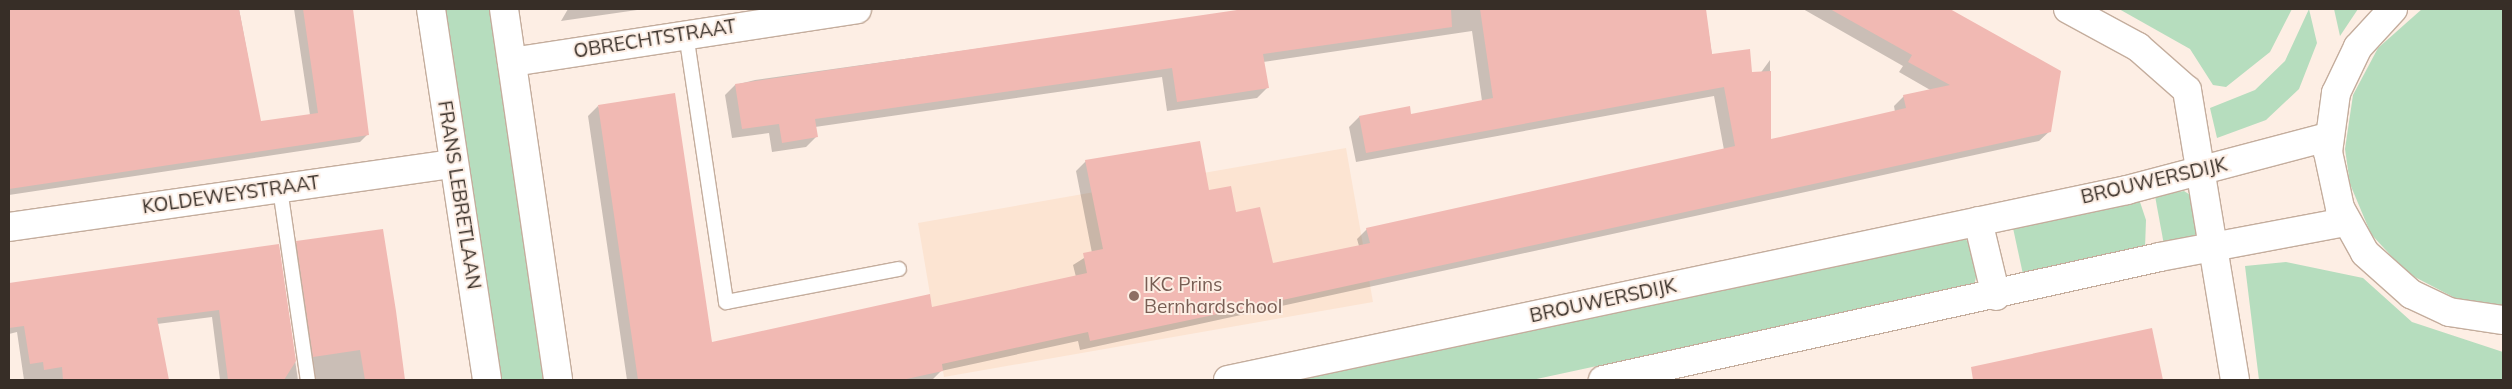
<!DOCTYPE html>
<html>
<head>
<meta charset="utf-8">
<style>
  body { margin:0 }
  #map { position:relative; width:2512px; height:389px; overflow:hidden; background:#fdeee4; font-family:Mulish,sans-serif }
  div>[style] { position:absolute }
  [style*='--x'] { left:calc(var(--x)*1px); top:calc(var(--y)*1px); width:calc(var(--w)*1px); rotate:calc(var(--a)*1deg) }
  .built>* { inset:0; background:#fce4d2 }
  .green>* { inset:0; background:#b6ddbe }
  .shadow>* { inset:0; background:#0003 }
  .building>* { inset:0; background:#f1b9b3 }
  .roads { filter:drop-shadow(1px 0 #c4ad9d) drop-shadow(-1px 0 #c4ad9d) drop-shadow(0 1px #c4ad9d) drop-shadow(0 -1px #c4ad9d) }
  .lane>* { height:14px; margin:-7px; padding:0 7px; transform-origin:7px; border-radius:7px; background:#fff }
  .street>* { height:28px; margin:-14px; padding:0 14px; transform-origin:14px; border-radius:14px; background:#fff }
  .secondary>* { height:28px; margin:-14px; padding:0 14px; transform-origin:14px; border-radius:14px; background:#fff }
  .dots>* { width:14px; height:14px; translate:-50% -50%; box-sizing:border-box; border:2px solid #fdeee4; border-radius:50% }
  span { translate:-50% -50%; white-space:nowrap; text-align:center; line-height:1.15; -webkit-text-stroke:4px #fdeee4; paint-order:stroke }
  .street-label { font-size:19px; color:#372e27 }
  .education-label { font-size:19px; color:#785e54 }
  .left { translate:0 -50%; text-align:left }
  .frame { position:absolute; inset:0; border:10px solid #372e27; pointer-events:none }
</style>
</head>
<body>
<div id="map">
  <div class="built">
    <div style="clip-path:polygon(1346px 148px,1373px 302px,944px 377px,918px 223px)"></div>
  </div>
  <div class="green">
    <div style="clip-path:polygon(443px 9px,490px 9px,543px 380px,498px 380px)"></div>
    <div style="clip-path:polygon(2119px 9px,2292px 9px,2270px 52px,2226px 87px,2213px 85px,2190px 49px)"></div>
    <div style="clip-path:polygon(2309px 9px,2317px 43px,2299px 89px,2266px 120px,2217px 138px,2210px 108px,2255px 90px,2285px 61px)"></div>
    <div style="clip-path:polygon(2334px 9px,2358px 9px,2340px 36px)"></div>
    <div style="clip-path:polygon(2422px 9px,2503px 9px,2503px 306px,2455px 298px,2407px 273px,2371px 234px,2350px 184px,2345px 149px,2353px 95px,2378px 48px)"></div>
    <div style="clip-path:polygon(2184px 191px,2198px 200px,2202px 218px,2196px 234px,2184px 244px,2164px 245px,2155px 196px)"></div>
    <div style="clip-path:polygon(2139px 199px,2146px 220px,2145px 248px,2024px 279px,2013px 228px)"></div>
    <div style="clip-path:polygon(1956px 235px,1974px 244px,1980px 263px,1974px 285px,1931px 299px,1875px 306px,1532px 380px,1290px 380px)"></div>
    <div style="clip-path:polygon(2286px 262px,2363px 278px,2412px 322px,2503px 352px,2503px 380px,2259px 380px,2245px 266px)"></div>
  </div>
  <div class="shadow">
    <div style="clip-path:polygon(9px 9px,239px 9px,260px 122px,310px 115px,294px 9px,351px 9px,368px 134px,360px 142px,9px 195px)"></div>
    <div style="clip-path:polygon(568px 9px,644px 9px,561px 21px)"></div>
    <div style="clip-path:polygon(1260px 9px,1705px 9px,1712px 55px,1754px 82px,1770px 60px,1770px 141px,1895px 112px,1894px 106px,1904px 96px,1932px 91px,1899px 72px,1903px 66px,1803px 9px,1948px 9px,2059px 72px,2050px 131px,2039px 141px,1080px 350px,1078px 341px,941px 371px,932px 380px,627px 380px,588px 116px,598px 106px,711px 344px,931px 308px,1076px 277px,1073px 265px,1092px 253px,1076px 171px,1086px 161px,1208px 192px,1235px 214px,1272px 265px,1359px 246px,1357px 239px,1367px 229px,1724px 150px,1714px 96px,1356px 162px,1349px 127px,1359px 117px,1410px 116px,1482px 101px,1472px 31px,1263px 62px,1267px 88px,1257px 98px,1167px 111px,1162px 77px,815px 127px,816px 137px,806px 147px,772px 152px,769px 133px,732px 138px,725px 95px,735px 85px,755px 80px)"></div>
    <div style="clip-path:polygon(382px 230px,404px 380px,309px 380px,290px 250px,297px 242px)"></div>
    <div style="clip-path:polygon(278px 245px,298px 380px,220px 380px,212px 317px,157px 324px,168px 380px,24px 380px,17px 332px,9px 334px,9px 284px)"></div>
    <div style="clip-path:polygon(2151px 330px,2162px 380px,1988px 380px,1987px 375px)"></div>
  </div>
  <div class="building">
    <div style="clip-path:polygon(9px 9px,239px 9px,261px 121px,318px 113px,303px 9px,353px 9px,369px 135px,9px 189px)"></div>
    <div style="clip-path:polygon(1451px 9px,1452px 27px,1263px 54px,1269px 88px,1177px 102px,1172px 68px,815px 119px,818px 137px,782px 143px,779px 124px,742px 129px,735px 84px,1237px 10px)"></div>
    <div style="clip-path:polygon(1480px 9px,1706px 9px,1712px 54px,1750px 49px,1752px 72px,1771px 71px,1771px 139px,1906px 108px,1903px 95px,1950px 85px,1908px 62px,1912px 55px,1830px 9px,1950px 9px,2061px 71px,2051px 132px,1251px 307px,1090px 341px,1088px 332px,942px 364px,943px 371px,902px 380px,638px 380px,598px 105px,675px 93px,712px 342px,930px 294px,932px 307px,1087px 273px,1083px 253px,1103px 249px,1085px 160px,1200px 141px,1209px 190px,1231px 186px,1236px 212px,1260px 207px,1273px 263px,1370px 243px,1366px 228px,1735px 146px,1724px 87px,1366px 153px,1359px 116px,1410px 106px,1411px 114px,1493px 98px)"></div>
    <div style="clip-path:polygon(383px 229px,396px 311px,405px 380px,365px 380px,360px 350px,313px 357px,296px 241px)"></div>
    <div style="clip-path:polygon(279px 244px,296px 361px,284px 380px,228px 380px,219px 310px,157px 318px,169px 380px,63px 380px,62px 367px,44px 370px,43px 362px,30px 364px,24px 326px,9px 328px,9px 283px)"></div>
    <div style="clip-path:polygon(2152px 328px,2163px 380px,1973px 380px,1971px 367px)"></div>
  </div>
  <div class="roads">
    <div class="lane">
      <div style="--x:686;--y:34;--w:271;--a:81.5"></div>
      <div style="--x:726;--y:302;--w:176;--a:-10.8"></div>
      <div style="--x:280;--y:189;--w:193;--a:81.7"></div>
    </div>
    <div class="street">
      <div style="--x:431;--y:9;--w:375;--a:81.4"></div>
      <div style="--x:504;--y:9;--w:375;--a:81.7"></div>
      <div style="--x:512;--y:62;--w:349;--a:-8.7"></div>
      <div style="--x:1978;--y:221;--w:77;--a:76.5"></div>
      <div style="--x:9;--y:227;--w:449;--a:-8.1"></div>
    </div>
    <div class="secondary">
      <div style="--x:2068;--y:9;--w:80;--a:28.5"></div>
      <div style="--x:2138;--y:47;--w:65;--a:41.3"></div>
      <div style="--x:2187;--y:90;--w:294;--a:80.6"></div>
      <div style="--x:2393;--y:9;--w:52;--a:132.6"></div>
      <div style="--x:2358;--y:47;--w:51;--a:115.6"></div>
      <div style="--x:2336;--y:93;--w:60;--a:97.7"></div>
      <div style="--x:2328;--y:152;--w:57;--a:77.9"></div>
      <div style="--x:2340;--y:208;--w:51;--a:60.9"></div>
      <div style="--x:2365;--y:253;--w:62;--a:41.7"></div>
      <div style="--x:2411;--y:294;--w:42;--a:25.3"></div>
      <div style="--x:2449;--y:312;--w:55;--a:8.4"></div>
      <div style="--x:1228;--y:380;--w:919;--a:-11.93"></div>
      <div style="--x:2127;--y:190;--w:208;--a:-14.8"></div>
      <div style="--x:1603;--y:380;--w:570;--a:-12.45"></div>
      <div style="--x:2160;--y:257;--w:188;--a:-10.7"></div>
    </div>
  </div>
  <div class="dots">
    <div style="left:1134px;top:296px;background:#8d6e63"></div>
  </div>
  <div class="street-label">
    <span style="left:655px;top:39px;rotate:-9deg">OBRECHTSTRAAT</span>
    <span style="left:2154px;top:181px;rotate:-13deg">BROUWERSDIJK</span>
    <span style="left:231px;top:195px;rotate:-8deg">KOLDEWEYSTRAAT</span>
    <span style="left:459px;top:195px;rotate:81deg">FRANS LEBRETLAAN</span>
    <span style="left:1603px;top:301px;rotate:-12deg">BROUWERSDIJK</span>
  </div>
  <div class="education-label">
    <span class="left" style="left:1144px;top:296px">IKC Prins<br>Bernhardschool</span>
  </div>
  <div class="frame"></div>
</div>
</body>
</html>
